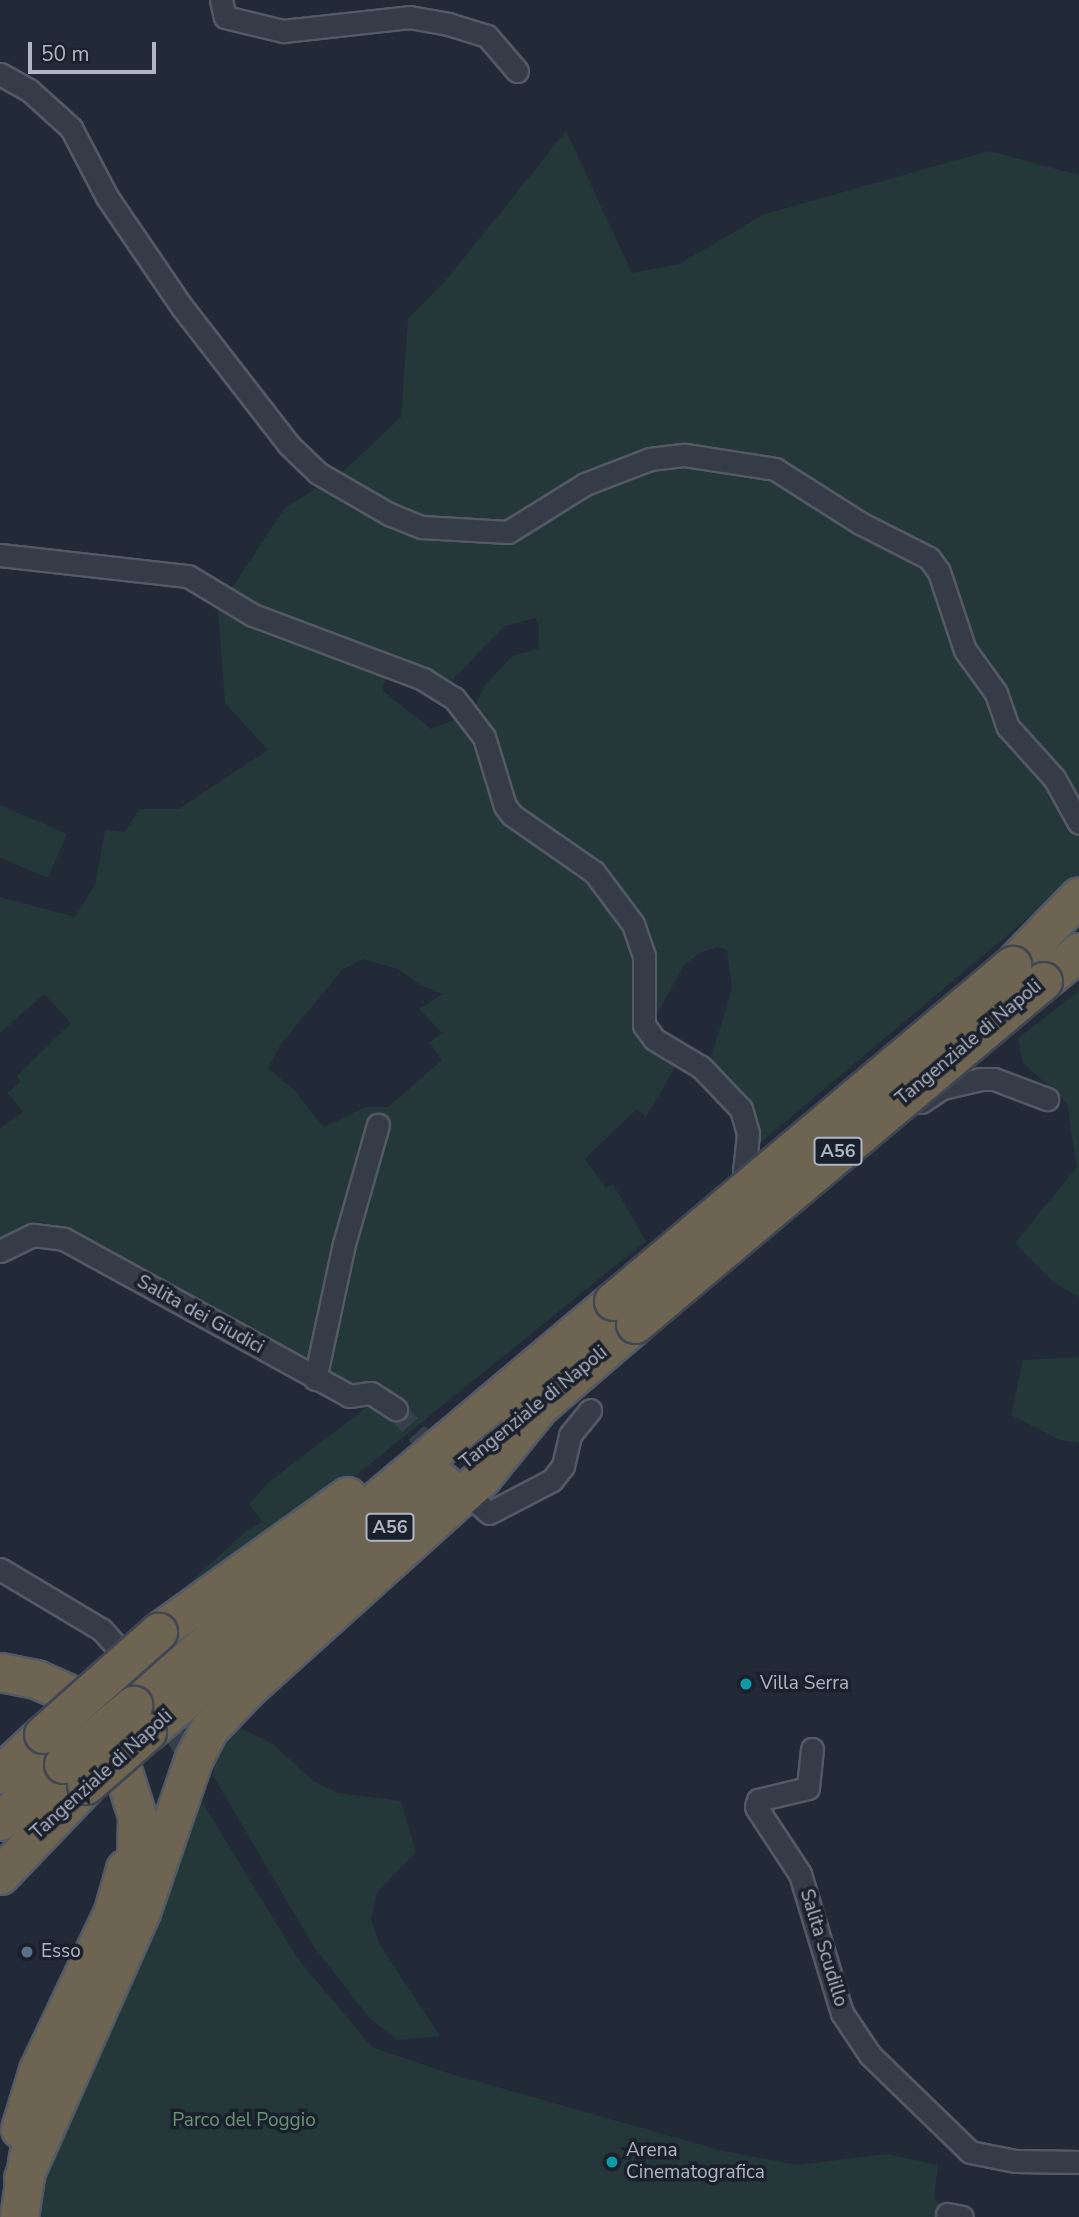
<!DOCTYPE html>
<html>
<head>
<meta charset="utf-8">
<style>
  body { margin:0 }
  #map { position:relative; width:1079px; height:2217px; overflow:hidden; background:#222a37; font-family:"Nunito Sans",sans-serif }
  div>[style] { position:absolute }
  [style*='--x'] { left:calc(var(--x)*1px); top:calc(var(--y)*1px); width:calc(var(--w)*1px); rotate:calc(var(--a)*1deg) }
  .green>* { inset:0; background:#243739 }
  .street-tunnel>* { height:21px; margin-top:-10.5px; transform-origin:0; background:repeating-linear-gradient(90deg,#373f4c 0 21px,transparent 0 31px) }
  .roads { filter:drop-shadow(2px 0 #535965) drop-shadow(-2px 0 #535965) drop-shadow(0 2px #535965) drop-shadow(0 -2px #535965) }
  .street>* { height:21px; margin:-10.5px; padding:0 10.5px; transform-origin:10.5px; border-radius:10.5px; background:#353c47 }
  .highway>* { height:37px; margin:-18.5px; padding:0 18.5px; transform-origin:18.5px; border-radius:18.5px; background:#6d6452 }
  .bridges { filter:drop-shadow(2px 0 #404652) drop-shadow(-2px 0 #404652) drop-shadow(0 2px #404652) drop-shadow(0 -2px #404652) }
  .highway-bridge>* { height:37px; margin:-18.5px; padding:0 18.5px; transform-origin:18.5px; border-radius:18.5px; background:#6d6452 }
  .dots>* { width:19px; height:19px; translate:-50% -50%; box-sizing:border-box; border:4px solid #1a212c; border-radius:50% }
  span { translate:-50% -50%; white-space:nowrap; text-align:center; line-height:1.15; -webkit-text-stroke:7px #1a212c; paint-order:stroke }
  .shield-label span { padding:2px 5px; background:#1a212c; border:2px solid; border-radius:5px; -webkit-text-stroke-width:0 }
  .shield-label { font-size:18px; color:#b0b6c4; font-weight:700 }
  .street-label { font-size:19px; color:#b0b6c4 }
  .poi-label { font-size:19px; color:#b0b6c4 }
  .left { translate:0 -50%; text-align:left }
  .park-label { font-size:19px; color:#689374 }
  .scale { position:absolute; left:28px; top:42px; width:128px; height:32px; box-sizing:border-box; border:4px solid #b0b6c4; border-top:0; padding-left:9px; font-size:21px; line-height:24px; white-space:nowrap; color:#b0b6c4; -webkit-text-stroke:5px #1a212c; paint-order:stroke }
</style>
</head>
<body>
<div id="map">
  <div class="green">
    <div style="clip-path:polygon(566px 131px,632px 273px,679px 264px,765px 214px,989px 151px,1079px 175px,1079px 875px,753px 1149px,751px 1107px,711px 1058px,732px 988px,727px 950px,717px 947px,700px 953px,684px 965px,651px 1025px,641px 928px,609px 874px,518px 811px,474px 708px,485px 685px,512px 656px,538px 649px,539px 626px,535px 618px,505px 626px,452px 680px,285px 618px,231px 589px,284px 509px,347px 468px,401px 417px,408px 319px,447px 279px)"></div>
    <div style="clip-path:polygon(evenodd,218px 609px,261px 633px,387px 675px,382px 690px,431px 729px,461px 717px,475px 740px,500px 809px,598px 885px,635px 946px,636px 1020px,677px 1064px,646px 1117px,637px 1109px,585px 1159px,606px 1188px,613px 1184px,646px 1241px,348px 1482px,169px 1602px,247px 1530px,263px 1522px,249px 1504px,269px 1482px,372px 1403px,350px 1386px,78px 1238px,42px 1222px,0 1237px,0 1128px,23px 1112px,7px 1093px,20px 1082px,17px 1076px,71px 1023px,44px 994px,0 1033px,0 897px,75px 917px,95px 885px,105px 830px,125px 832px,139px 809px,179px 809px,268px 750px,225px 703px,218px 609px,363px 959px,398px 969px,420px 985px,443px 994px,419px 1009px,442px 1033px,429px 1042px,442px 1060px,388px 1107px,366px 1107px,324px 1127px,294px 1090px,268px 1068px,281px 1044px,343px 969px,363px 959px)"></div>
    <div style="clip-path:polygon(0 805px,67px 834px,48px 878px,0 858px)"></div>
    <div style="clip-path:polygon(1079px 991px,1079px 1297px,1055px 1283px,1015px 1243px,1077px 1167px,1067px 1103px,1023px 1063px,1018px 1038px)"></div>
    <div style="clip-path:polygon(1079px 1357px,1079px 1443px,1060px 1440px,1011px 1415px,1023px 1360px)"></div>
    <div style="clip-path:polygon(232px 1724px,273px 1744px,313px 1781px,338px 1793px,401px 1801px,416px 1852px,377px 1892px,371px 1919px,380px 1945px,440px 2036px,397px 2040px,371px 2020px,314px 1947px,212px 1774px)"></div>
    <div style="clip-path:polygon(196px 1792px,298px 1959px,372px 2047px,448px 2073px,719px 2150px,797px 2165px,887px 2154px,938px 2165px,934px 2198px,948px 2217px,31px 2217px,46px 2149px)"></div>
  </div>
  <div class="street-tunnel">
    <div style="--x:396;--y:1409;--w:68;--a:48.6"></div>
    <div style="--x:160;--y:1708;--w:69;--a:59.7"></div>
  </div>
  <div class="roads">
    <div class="street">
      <div style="--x:221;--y:0;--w:17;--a:77"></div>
      <div style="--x:225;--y:17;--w:60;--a:13.6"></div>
      <div style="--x:283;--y:31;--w:127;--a:-6.3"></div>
      <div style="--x:409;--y:17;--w:40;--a:10"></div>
      <div style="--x:448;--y:24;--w:41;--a:17.1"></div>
      <div style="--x:487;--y:36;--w:46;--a:49.4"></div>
      <div style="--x:0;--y:74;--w:33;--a:29"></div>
      <div style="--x:29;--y:90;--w:57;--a:42.1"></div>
      <div style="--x:71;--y:128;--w:78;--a:62.4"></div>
      <div style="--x:107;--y:197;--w:133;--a:55.7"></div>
      <div style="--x:182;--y:307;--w:175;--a:52.2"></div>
      <div style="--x:289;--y:445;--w:40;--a:44"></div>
      <div style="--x:318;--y:473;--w:82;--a:30"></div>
      <div style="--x:389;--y:514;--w:35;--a:22"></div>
      <div style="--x:422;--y:527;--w:86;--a:3.3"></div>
      <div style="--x:508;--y:532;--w:91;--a:-31.9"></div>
      <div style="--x:585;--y:484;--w:70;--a:-21"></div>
      <div style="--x:650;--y:459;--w:35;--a:-7"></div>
      <div style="--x:685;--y:455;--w:91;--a:8.8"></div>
      <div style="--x:775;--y:469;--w:101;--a:32.4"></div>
      <div style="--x:860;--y:523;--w:77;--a:26.9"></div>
      <div style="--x:929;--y:558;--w:17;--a:54"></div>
      <div style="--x:939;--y:572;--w:82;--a:71.6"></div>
      <div style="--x:965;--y:650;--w:53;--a:54.2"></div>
      <div style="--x:996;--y:693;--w:36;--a:71"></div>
      <div style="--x:1008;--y:727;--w:69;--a:48"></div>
      <div style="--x:1054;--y:778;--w:51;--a:60.9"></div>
      <div style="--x:0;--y:555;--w:189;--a:6.4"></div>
      <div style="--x:188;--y:576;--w:76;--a:31"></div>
      <div style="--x:253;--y:615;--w:182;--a:20.6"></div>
      <div style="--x:423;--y:679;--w:36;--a:32"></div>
      <div style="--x:454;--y:698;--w:49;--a:52.4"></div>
      <div style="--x:484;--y:737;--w:72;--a:73.1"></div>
      <div style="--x:505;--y:806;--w:11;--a:52"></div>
      <div style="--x:512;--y:815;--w:100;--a:34.8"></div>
      <div style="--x:594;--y:872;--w:65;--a:53.1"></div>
      <div style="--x:633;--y:924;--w:34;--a:71"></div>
      <div style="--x:644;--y:956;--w:69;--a:90"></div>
      <div style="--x:644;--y:1025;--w:17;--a:54"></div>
      <div style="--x:654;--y:1039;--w:55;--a:30.8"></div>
      <div style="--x:701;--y:1067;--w:58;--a:46.4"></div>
      <div style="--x:741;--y:1109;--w:26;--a:74"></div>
      <div style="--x:748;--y:1134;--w:37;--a:96"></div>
      <div style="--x:744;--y:1171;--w:20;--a:79"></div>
      <div style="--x:921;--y:1102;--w:25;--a:-34"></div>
      <div style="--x:942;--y:1088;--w:39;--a:-13"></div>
      <div style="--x:980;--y:1079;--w:14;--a:0"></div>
      <div style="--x:994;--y:1079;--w:57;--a:20.7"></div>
      <div style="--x:0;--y:1251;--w:37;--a:-26"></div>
      <div style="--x:33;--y:1235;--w:31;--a:7"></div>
      <div style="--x:64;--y:1239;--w:325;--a:28.8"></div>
      <div style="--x:349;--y:1396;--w:22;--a:-8"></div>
      <div style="--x:371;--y:1393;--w:30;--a:33"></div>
      <div style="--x:315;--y:1379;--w:138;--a:-77.9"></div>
      <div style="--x:344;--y:1244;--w:124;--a:-74.1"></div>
      <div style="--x:479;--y:1504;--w:13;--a:42"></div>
      <div style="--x:489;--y:1513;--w:71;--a:-27.6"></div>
      <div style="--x:552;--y:1480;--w:18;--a:-52"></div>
      <div style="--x:563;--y:1466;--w:32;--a:-77"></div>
      <div style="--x:570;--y:1435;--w:32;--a:-51"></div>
      <div style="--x:0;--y:1569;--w:119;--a:30.9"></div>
      <div style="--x:102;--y:1630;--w:47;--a:48.5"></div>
      <div style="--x:812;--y:1749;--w:39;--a:96"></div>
      <div style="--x:808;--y:1788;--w:51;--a:166.5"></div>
      <div style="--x:758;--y:1800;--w:7;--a:106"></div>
      <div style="--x:756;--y:1807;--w:80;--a:56.7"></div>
      <div style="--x:800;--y:1874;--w:145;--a:73.2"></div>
      <div style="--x:842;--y:2013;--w:50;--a:56.3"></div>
      <div style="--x:870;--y:2055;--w:139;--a:44.1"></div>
      <div style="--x:970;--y:2152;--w:46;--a:11.3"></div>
      <div style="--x:1015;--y:2161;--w:64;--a:0.9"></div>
      <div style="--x:947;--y:2214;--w:15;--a:11"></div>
    </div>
    <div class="highway">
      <div style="--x:1012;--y:965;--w:96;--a:-45.8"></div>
      <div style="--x:1043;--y:981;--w:46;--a:-38.9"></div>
      <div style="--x:520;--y:1423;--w:152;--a:-40.7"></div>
      <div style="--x:158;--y:1632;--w:233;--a:-35.7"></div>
      <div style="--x:0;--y:1672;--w:37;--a:11"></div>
      <div style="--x:36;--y:1679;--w:36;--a:24"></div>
      <div style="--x:69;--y:1694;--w:28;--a:39"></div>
      <div style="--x:91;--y:1712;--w:39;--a:53"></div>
      <div style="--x:114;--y:1743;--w:77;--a:72.5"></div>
      <div style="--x:137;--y:1816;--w:54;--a:91.1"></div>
      <div style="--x:136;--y:1870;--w:29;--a:104"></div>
      <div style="--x:133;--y:1705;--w:627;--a:-40.09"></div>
      <div style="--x:147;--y:1732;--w:387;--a:-40.2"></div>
      <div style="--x:0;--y:1774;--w:59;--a:-42.9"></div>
      <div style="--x:0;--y:1821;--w:85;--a:-42.1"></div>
      <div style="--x:0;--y:1875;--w:124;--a:-46.3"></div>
      <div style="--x:20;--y:2129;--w:62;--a:-73"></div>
      <div style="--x:38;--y:2070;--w:176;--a:-64.7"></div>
      <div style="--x:113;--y:1911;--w:44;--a:-74.1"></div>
      <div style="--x:23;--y:2178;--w:291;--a:-66.1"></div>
      <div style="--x:141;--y:1912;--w:161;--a:-71.1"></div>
      <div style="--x:193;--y:1760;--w:34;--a:-63"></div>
      <div style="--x:208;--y:1730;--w:59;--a:-46.4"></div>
      <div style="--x:249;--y:1687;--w:314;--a:-42"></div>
      <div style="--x:482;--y:1477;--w:89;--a:-50.9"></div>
      <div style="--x:19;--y:2217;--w:62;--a:-81.6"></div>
    </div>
  </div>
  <div class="bridges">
    <div class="highway-bridge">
      <div style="--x:613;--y:1301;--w:522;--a:-40.1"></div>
      <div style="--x:635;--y:1324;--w:533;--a:-40.05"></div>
      <div style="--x:43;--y:1734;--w:154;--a:-41.6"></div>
      <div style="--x:63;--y:1764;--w:92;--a:-40.1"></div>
      <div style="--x:86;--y:1785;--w:81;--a:-41"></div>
    </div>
  </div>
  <div class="dots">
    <div style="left:746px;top:1684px;background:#0f9aa8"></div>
    <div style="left:27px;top:1952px;background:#5c6f8a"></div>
    <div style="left:612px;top:2162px;background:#0f9aa8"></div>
  </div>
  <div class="shield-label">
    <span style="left:838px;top:1151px">A56</span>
    <span style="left:390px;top:1527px">A56</span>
  </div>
  <div class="street-label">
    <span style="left:969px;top:1043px;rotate:-40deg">Tangenziale di Napoli</span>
    <span style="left:200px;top:1315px;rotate:29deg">Salita dei Giudici</span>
    <span style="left:534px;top:1408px;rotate:-39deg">Tangenziale di Napoli</span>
    <span style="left:102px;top:1775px;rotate:-42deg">Tangenziale di Napoli</span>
    <span style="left:823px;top:1948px;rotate:73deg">Salita Scudillo</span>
  </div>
  <div class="poi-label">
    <span class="left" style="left:760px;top:1684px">Villa Serra</span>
    <span class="left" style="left:41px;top:1952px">Esso</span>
    <span class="left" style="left:626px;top:2162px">Arena<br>Cinematografica</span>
  </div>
  <div class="park-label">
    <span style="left:244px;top:2121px">Parco del Poggio</span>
  </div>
  <div class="scale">50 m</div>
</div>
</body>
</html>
